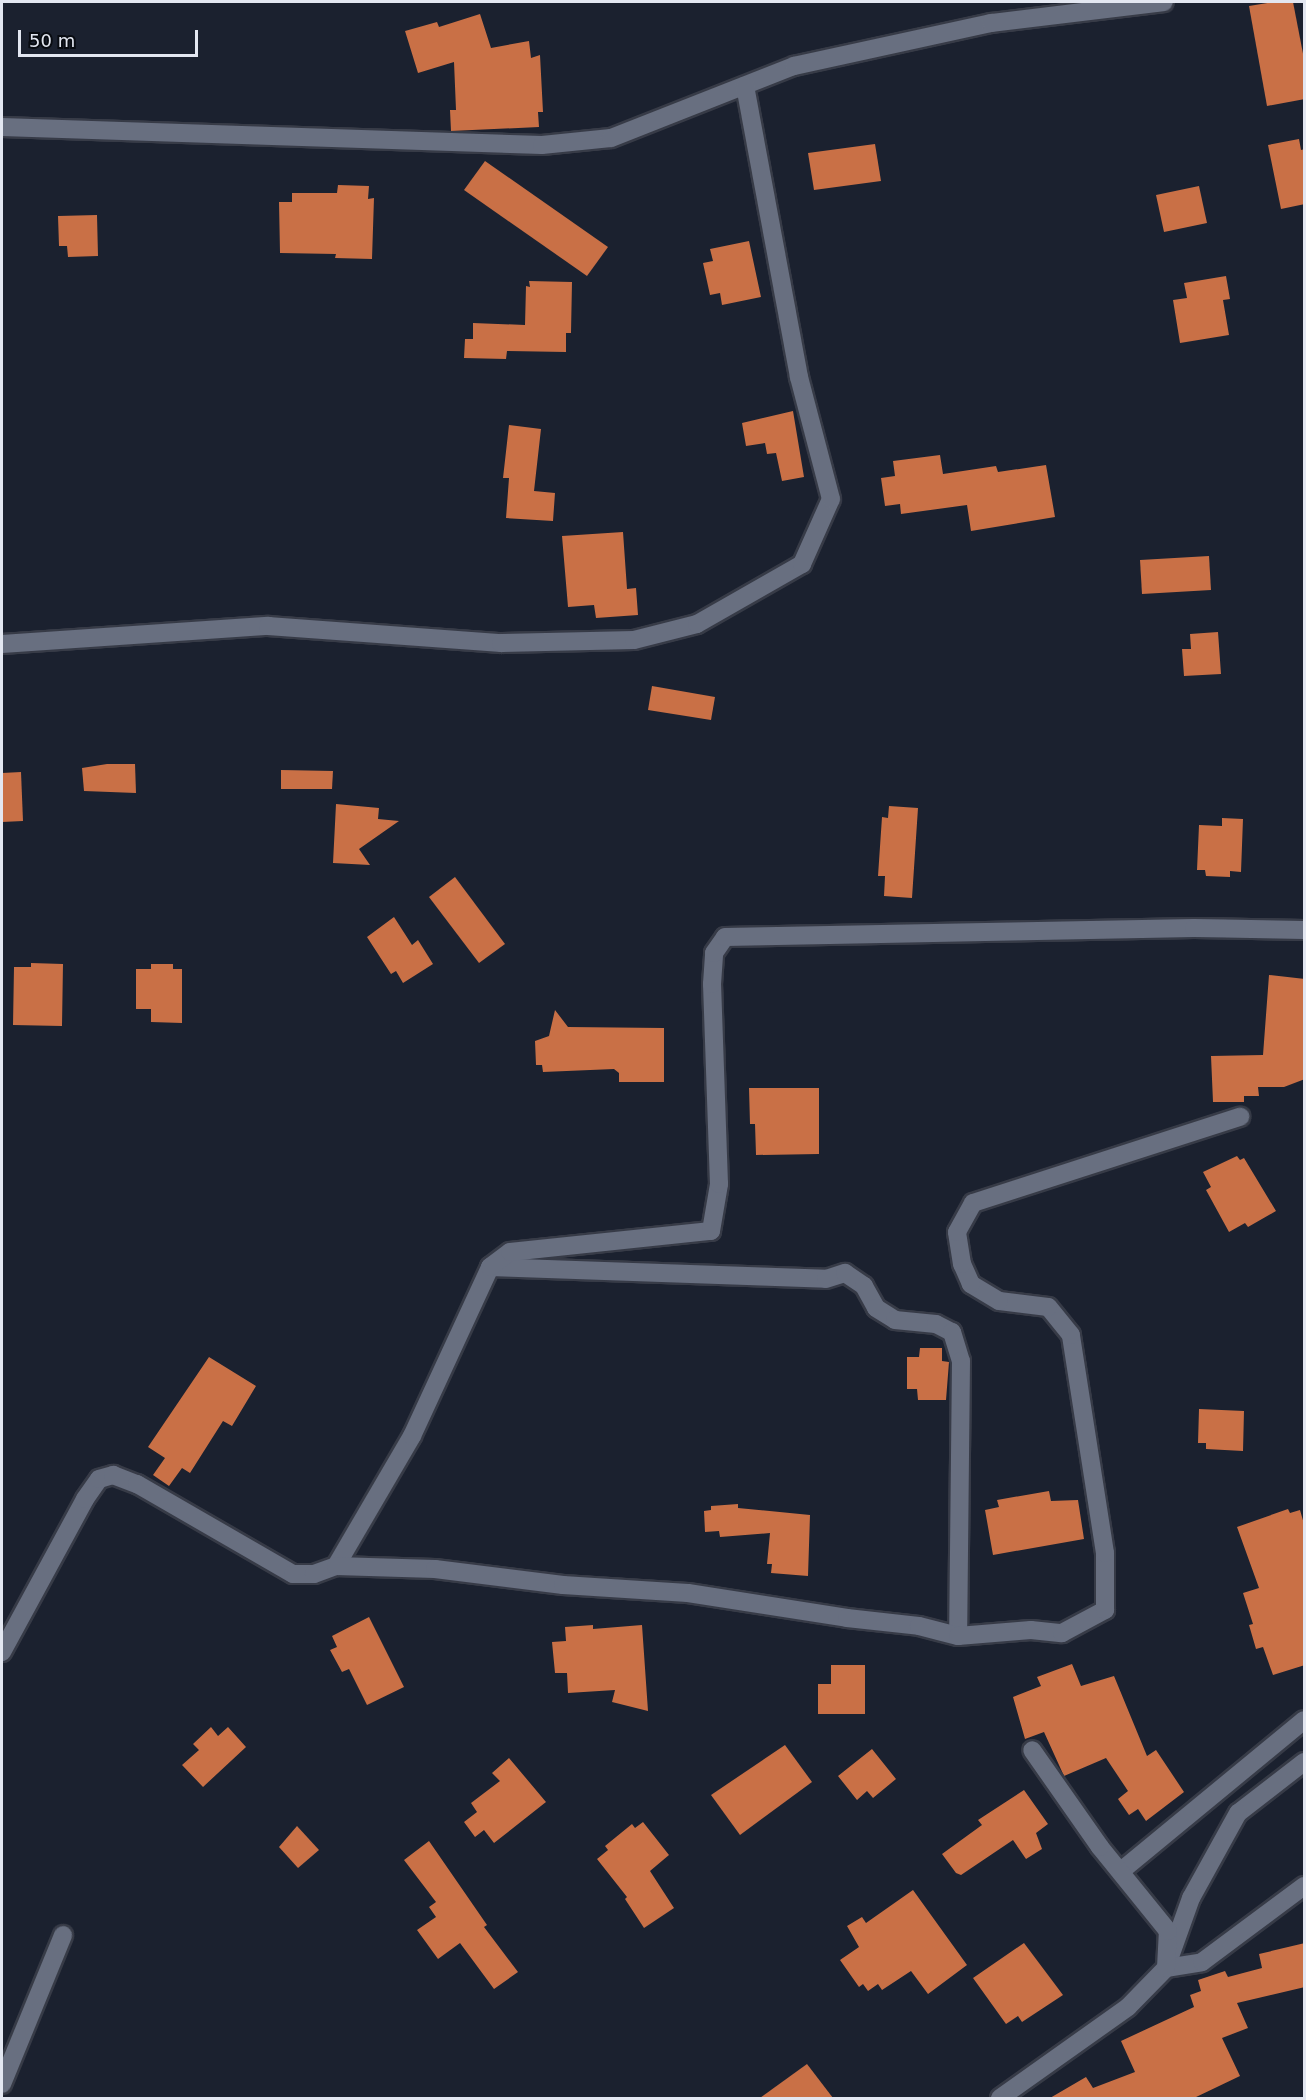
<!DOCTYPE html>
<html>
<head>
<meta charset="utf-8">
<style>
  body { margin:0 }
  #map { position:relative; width:1306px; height:2100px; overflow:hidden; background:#1b212f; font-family:"DejaVu Sans",sans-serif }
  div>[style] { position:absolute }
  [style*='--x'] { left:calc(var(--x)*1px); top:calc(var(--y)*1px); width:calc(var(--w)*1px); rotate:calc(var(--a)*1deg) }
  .building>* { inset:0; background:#c97046 }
  .roads { filter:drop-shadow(2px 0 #373b47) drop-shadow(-2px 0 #373b47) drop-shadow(0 2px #373b47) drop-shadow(0 -2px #373b47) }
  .minor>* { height:18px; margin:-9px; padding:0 9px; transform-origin:9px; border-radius:9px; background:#686f80 }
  span { translate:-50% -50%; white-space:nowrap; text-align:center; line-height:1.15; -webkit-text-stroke:6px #080b11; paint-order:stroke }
  .frame { position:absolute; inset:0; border:3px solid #e3e7f1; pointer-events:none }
  .scale { position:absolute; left:18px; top:30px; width:180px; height:27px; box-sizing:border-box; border:3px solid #e3e7f1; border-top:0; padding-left:8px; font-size:18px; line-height:21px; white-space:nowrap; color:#e3e7f1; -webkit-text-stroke:4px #080b11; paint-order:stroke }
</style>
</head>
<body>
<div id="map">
  <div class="building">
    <div style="clip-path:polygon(1274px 2px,1293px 2px,1305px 64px,1305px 99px,1267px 106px,1249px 6px)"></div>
    <div style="clip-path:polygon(480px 14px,491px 48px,529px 41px,531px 58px,540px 55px,543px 112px,538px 112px,539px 127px,451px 131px,450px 110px,456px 110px,454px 62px,418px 73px,405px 31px,437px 22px,439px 27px)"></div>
    <div style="clip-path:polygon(1299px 139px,1301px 150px,1305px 149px,1305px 204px,1281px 209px,1268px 145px)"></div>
    <div style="clip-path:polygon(875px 144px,881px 181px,814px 190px,808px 153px)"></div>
    <div style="clip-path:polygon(485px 161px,608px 247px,587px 276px,464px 190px)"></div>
    <div style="clip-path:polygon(338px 185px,369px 186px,368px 199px,374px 198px,372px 259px,335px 258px,336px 254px,280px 253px,279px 202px,292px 202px,292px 193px,337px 193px)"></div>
    <div style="clip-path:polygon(1199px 186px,1207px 223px,1164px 232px,1156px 195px)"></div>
    <div style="clip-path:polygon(97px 215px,98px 256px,68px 257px,67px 246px,59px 246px,58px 216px)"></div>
    <div style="clip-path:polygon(749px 241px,761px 297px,722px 305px,720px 293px,710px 295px,703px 263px,713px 261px,710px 249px)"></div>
    <div style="clip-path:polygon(1226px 276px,1230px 299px,1223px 300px,1229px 335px,1180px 343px,1173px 300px,1187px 298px,1184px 283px)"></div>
    <div style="clip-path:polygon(529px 281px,572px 282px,571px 333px,566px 333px,566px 352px,507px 351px,506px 359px,464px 358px,465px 339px,473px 339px,473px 323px,525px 325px,526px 286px,530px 287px)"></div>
    <div style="clip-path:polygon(793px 411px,804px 477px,782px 481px,776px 453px,767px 454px,765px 443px,746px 446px,742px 423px)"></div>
    <div style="clip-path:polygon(509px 425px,541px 429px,534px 491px,555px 493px,553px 521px,506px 518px,509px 478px,503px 478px)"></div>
    <div style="clip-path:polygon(940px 455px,943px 474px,996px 466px,998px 472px,1046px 465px,1055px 517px,971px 531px,967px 505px,901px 514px,900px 504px,885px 506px,881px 478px,895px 476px,893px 461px)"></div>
    <div style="clip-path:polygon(623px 532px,627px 589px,636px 588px,638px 615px,596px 618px,594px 605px,568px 607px,562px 536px)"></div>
    <div style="clip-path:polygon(1209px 556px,1211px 590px,1142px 594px,1140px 560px)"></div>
    <div style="clip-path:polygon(1218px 632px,1221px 674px,1184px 676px,1182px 649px,1191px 649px,1190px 634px)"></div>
    <div style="clip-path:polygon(652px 686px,715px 697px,711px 720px,648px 710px)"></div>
    <div style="clip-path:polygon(107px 764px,135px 764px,136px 793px,84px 791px,82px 768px)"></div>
    <div style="clip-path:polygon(281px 770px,333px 771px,332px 789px,281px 789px)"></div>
    <div style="clip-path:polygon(21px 772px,23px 821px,2px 822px,2px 773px)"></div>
    <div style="clip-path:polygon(336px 804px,379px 808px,378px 819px,399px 821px,359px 849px,370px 865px,333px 863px)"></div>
    <div style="clip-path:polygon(889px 806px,918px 808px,912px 898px,884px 896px,885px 876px,878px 876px,882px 817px,888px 818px)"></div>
    <div style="clip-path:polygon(1222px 818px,1243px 819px,1241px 872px,1230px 871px,1230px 877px,1206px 876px,1205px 870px,1197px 870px,1199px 825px,1222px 826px)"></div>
    <div style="clip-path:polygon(455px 877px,505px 944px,479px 963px,429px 897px)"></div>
    <div style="clip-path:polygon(394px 917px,412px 945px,418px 940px,433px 964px,403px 983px,396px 971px,391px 974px,367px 937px)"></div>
    <div style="clip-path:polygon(31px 963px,63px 964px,62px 1026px,13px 1025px,14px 967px,31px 967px)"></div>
    <div style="clip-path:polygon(151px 964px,173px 964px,173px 969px,182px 969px,182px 1023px,151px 1022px,151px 1009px,136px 1009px,136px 969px,151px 969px)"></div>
    <div style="clip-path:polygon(1269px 975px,1305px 979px,1305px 1079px,1284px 1087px,1258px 1087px,1259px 1096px,1244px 1096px,1244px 1102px,1213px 1102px,1211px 1056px,1263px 1055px)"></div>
    <div style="clip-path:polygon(555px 1010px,568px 1027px,664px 1028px,664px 1082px,619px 1082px,619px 1073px,614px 1069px,543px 1072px,542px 1065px,536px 1065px,535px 1041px,549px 1036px)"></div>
    <div style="clip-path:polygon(749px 1088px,819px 1088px,819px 1154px,756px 1155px,755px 1124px,750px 1124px)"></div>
    <div style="clip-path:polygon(1237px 1156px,1240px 1160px,1244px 1158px,1276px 1211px,1248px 1227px,1245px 1223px,1229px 1232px,1206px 1190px,1211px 1187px,1203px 1172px)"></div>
    <div style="clip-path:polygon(920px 1348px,942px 1348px,942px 1361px,949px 1362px,946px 1400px,918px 1400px,917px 1389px,907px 1389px,907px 1357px,919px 1357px)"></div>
    <div style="clip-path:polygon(209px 1357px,256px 1386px,232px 1426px,223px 1421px,190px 1473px,182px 1468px,169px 1486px,153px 1475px,165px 1458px,148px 1447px)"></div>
    <div style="clip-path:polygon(1199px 1409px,1244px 1411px,1243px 1451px,1206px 1449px,1206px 1443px,1198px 1443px)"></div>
    <div style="clip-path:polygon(1049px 1491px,1051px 1501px,1078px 1500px,1084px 1539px,993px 1555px,985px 1510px,999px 1507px,997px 1500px)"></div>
    <div style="clip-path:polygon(738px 1504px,738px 1508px,810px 1515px,808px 1576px,771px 1573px,772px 1564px,767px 1564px,770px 1533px,720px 1537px,719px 1531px,705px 1532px,704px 1511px,711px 1510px,711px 1506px)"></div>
    <div style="clip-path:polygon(1288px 1509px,1290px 1513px,1300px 1510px,1304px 1524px,1305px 1665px,1273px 1675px,1263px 1647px,1256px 1649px,1249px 1625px,1253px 1624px,1243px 1593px,1259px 1588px,1237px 1527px)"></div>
    <div style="clip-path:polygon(369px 1617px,404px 1687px,367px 1705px,349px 1669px,342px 1672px,330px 1650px,337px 1647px,332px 1636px)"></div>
    <div style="clip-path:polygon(593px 1625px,593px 1629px,642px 1625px,648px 1711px,612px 1702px,615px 1690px,568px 1693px,567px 1673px,555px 1673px,552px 1642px,566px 1641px,565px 1627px)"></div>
    <div style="clip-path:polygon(1072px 1664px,1081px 1686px,1114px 1676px,1147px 1756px,1156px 1750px,1184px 1792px,1146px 1821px,1138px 1809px,1129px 1815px,1118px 1799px,1128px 1791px,1106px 1758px,1064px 1776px,1044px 1732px,1025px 1739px,1013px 1697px,1041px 1686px,1037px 1677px)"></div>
    <div style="clip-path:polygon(831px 1665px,865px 1665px,865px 1714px,818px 1714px,818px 1684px,831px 1684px)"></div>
    <div style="clip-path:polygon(211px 1727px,218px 1736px,228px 1727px,246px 1747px,203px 1787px,182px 1765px,199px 1750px,193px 1744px)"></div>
    <div style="clip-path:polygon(785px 1745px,812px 1782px,740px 1835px,711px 1795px)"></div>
    <div style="clip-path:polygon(872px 1749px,896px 1779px,873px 1798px,867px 1791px,857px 1800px,838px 1776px)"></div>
    <div style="clip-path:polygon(509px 1758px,546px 1802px,494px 1843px,484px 1830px,475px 1837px,464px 1822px,477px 1812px,471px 1803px,500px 1781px,492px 1773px)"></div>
    <div style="clip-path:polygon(1024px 1790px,1048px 1824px,1036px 1833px,1042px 1849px,1026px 1859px,1013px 1840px,961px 1875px,956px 1873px,942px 1854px,982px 1825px,978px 1820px)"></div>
    <div style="clip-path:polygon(643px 1822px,669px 1855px,650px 1871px,674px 1908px,644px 1928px,625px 1899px,627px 1897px,597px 1859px,608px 1850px,605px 1846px,632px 1824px,635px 1828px)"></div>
    <div style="clip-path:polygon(297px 1826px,319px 1850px,298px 1868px,279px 1847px)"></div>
    <div style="clip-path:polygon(429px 1841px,487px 1925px,484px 1927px,518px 1972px,494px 1989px,460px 1943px,438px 1959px,417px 1930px,436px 1917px,429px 1907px,436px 1902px,404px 1860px)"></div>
    <div style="clip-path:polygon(913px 1890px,967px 1965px,928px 1994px,911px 1971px,882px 1990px,878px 1984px,868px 1991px,863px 1984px,859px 1987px,840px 1960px,859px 1947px,847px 1926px,862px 1917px,866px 1923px)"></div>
    <div style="clip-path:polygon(1024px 1943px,1063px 1995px,1022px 2022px,1018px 2016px,1006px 2024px,973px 1978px)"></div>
    <div style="clip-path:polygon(1305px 1943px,1305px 1987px,1237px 2003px,1248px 2028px,1222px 2038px,1240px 2076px,1194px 2098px,1050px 2098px,1086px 2077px,1093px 2088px,1135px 2072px,1121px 2041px,1194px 2007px,1190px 1995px,1201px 1991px,1198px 1980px,1225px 1971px,1228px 1977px,1262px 1968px,1259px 1954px)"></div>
    <div style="clip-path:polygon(807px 2064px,833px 2098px,760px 2098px)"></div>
  </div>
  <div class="roads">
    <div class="minor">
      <div style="--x:2;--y:127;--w:540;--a:1.91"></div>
      <div style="--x:542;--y:145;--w:69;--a:-5.8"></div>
      <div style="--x:611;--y:138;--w:197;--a:-21.5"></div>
      <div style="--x:794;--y:66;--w:202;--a:-12.3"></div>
      <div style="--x:991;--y:23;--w:174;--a:-6.9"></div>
      <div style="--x:2;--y:644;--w:267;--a:-3.9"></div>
      <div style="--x:268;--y:626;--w:234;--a:4.2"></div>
      <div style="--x:501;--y:643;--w:133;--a:-1.3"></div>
      <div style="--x:634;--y:640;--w:65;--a:-14.3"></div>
      <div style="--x:697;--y:624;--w:121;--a:-29.7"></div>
      <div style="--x:802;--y:564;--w:71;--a:-66"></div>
      <div style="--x:831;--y:499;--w:126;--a:-104.7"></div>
      <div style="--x:799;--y:377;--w:296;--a:-100.5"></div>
      <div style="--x:490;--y:1267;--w:336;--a:2"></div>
      <div style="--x:826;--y:1279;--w:20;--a:-18"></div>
      <div style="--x:845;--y:1273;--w:23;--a:34"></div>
      <div style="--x:864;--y:1286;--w:25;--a:61"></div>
      <div style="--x:876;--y:1308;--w:22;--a:32"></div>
      <div style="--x:895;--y:1320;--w:41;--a:5.6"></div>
      <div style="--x:936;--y:1324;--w:18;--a:27"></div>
      <div style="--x:952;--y:1332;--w:30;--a:73"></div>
      <div style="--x:961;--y:1361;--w:275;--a:90.6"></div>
      <div style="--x:336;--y:1566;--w:151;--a:-59.7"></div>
      <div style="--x:412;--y:1436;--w:186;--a:-65.2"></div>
      <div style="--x:490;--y:1267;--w:25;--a:-37"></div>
      <div style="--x:510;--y:1252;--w:202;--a:-6"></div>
      <div style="--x:711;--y:1231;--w:48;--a:-80.3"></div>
      <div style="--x:719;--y:1184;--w:200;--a:-92"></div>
      <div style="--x:712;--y:984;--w:31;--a:-86"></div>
      <div style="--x:714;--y:953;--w:19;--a:-55"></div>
      <div style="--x:725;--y:937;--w:469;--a:-1.1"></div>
      <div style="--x:1194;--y:928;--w:110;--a:1"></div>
      <div style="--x:2;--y:1652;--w:174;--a:-61.5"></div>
      <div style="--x:85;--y:1499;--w:24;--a:-55"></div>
      <div style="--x:99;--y:1479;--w:15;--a:-16"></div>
      <div style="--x:113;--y:1475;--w:26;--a:21"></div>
      <div style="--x:137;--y:1484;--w:180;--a:30"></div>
      <div style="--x:293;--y:1574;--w:21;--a:0"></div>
      <div style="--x:314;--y:1574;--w:23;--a:-20"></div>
      <div style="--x:336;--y:1566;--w:99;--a:1.7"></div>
      <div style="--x:435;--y:1569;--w:129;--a:7.1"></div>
      <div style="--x:563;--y:1585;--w:125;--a:3.7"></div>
      <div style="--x:688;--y:1593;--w:161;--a:8.9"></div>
      <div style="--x:847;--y:1618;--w:72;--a:6.3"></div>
      <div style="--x:919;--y:1626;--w:40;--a:14.4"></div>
      <div style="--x:958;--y:1636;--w:73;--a:-4.7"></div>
      <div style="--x:1031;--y:1630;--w:31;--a:6"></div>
      <div style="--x:1062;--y:1633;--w:49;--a:-28.1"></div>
      <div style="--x:1105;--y:1610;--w:57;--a:-90"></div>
      <div style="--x:1105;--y:1553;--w:221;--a:-98.9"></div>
      <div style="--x:1071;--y:1335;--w:36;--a:-129"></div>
      <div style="--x:1048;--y:1307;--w:49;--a:-173"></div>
      <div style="--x:999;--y:1301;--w:33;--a:-149"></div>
      <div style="--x:971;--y:1284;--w:22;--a:-114"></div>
      <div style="--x:962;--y:1264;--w:32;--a:-99"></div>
      <div style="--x:957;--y:1232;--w:33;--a:-61"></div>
      <div style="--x:973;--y:1203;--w:281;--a:-17.9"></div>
      <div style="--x:1304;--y:1762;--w:83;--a:142.3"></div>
      <div style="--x:1238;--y:1813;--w:97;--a:118.9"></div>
      <div style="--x:1191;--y:1898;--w:74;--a:109.7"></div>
      <div style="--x:1166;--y:1968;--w:36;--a:-9"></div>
      <div style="--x:1202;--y:1962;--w:127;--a:-36.7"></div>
      <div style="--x:1121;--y:1871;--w:237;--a:-39.5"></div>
      <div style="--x:2;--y:2084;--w:161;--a:-67.7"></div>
      <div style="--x:1000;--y:2098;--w:157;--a:-35.4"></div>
      <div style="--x:1128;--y:2007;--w:54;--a:-45.7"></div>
      <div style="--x:1166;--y:1968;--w:37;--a:-87"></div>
      <div style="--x:1168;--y:1931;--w:108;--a:-129"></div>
      <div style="--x:1100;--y:1847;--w:118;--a:-125"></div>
    </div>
  </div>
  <div class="frame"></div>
  <div class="scale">50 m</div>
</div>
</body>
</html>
